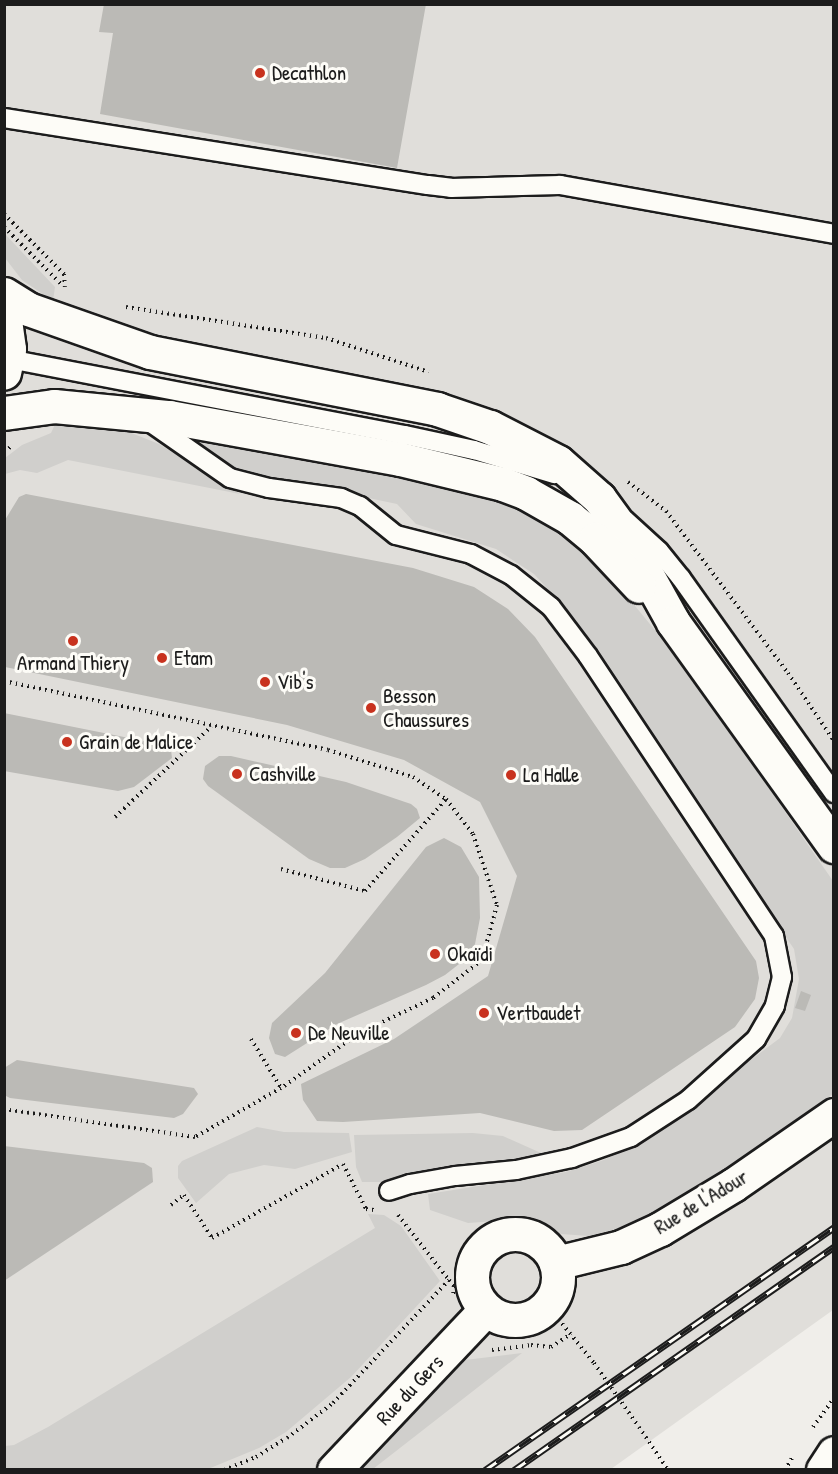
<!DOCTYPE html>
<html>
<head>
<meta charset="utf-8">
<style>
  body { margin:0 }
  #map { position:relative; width:838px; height:1474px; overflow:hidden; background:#f0eeea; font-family:"Patrick Hand",sans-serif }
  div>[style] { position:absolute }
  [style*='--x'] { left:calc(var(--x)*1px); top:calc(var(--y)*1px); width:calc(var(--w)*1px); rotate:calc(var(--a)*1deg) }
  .built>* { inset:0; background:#e0deda }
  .green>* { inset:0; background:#d0cfcc }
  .building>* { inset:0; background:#bbbab6 }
  .path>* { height:4px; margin-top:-2px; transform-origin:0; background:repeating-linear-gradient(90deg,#1c1c1c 0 1.5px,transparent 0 6px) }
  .roads { filter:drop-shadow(2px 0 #1c1c1c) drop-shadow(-2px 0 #1c1c1c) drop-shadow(0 2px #1c1c1c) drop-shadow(0 -2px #1c1c1c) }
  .lane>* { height:18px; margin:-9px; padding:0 9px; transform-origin:9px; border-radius:9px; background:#fdfcf7 }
  .street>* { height:33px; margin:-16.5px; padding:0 16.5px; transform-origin:16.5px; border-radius:16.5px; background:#fdfcf7 }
  .street>.ring { margin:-16.5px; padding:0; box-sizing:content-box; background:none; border:33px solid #fdfcf7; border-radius:50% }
  .primary>* { height:33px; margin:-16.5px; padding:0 16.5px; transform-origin:16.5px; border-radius:16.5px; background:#fdfcf7 }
  .rail>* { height:7px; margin-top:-3.5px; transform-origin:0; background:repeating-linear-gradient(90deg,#fdfcf7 0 14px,#1c1c1c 0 28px); box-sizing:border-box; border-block:2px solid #1c1c1c }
  .path-bridge>* { height:4px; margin-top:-2px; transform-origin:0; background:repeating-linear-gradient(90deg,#1c1c1c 0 1.5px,transparent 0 6px) }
  .dots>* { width:16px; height:16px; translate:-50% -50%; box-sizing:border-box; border:3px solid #fdfcf7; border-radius:50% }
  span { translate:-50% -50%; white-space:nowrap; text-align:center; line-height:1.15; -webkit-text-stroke:6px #fdfcf7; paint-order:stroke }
  .poi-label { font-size:21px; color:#1c1c1c }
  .left { translate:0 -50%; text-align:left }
  .street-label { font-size:21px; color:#1c1c1c }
  .frame { position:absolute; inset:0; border:6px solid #1c1c1c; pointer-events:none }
</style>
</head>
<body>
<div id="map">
  <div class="built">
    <div style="clip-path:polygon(5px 5px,833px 5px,833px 1310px,611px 1469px,5px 1470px)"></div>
  </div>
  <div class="green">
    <div style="clip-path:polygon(4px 233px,55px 287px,53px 301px,22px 280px,5px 258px)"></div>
    <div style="clip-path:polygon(58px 418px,114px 426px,159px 444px,240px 494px,68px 460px,37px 473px,20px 470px,5px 474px,5px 458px,22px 445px,51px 433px)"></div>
    <div style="clip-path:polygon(175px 427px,487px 490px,576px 538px,612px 578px,682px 663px,833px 881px,833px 1094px,666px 1209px,624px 1227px,589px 1236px,561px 1234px,540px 1225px,511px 1220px,468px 1223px,430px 1210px,428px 1194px,566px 1172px,601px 1161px,635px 1146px,780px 1038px,792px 1018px,799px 979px,794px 949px,566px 609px,534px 574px,496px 549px,416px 524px,397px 504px,240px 471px)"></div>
    <div style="clip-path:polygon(257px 1127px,284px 1132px,349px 1133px,352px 1152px,295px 1169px,264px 1165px,229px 1174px,196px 1203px,178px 1178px,178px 1166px,182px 1161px)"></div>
    <div style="clip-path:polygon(473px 1133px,503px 1136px,550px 1157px,429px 1173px,385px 1182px,362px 1182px,356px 1167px,354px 1135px)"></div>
    <div style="clip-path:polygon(368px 1214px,384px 1215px,401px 1226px,440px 1281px,351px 1377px,286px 1432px,259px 1448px,208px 1469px,5px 1469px,5px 1446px,14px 1445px,48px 1427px,375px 1228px)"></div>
    <div style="clip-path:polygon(522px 1353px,373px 1469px,355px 1470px,378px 1450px,465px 1360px)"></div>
  </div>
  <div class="building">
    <div style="clip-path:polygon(104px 4px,426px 4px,397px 168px,100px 114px,113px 33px,99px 32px)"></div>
    <div style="clip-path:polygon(26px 494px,413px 568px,474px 587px,508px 609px,535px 637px,756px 961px,759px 978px,755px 999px,735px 1027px,582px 1130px,554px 1131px,480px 1113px,343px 1122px,317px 1121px,303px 1100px,301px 1084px,394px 1039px,488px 976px,517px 876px,480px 802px,404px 760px,287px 725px,5px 667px,5px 520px,19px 497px)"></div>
    <div style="clip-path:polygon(4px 713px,164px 745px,171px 750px,172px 758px,134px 787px,118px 791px,4px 771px)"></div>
    <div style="clip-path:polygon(219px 756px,231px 756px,346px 782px,411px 804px,417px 809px,420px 818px,397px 837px,365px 859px,345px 868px,330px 868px,309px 859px,208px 786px,203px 779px,205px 766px)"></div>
    <div style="clip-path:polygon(444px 838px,461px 847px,479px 877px,480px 918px,475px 944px,468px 957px,445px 975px,426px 985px,337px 1024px,285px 1057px,275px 1054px,269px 1038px,272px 1023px,325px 973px,426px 847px)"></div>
    <div style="clip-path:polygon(801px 991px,811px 995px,805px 1011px,795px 1008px)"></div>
    <div style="clip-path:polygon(17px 1060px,194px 1088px,198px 1094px,183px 1114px,174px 1118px,10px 1098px,4px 1095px,4px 1068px)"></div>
    <div style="clip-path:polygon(4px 1146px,144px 1163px,152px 1168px,153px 1182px,4px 1281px)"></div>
  </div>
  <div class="path">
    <div style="--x:4;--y:214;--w:85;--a:45"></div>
    <div style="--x:64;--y:274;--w:13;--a:86"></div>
    <div style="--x:4;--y:227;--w:83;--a:45"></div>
    <div style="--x:126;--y:307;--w:202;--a:8.8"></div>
    <div style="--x:326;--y:338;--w:108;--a:18.3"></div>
    <div style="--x:4;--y:452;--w:11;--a:-38"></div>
    <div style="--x:628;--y:482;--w:48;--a:37.3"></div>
    <div style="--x:666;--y:511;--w:203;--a:53"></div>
    <div style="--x:788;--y:673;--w:82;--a:55.9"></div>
    <div style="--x:4;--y:681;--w:331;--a:12"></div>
    <div style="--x:328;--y:750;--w:89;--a:17.6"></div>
    <div style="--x:413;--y:777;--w:40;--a:34"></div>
    <div style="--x:446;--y:799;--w:44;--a:52.4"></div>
    <div style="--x:473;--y:834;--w:75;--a:71.3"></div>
    <div style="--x:497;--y:905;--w:57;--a:105.3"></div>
    <div style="--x:482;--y:960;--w:62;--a:142.2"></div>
    <div style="--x:433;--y:998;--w:82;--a:154.7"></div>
    <div style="--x:359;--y:1033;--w:95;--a:144.8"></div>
    <div style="--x:281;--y:1088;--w:99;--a:150.3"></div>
    <div style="--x:195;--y:1137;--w:193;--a:-171.7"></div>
    <div style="--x:115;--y:817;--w:132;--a:-43.2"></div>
    <div style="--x:281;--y:869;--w:87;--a:14.7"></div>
    <div style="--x:365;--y:891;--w:123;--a:-48.6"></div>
    <div style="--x:251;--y:1039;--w:57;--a:58.5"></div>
    <div style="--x:171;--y:1205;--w:16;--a:-38"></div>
    <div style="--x:184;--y:1195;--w:51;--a:56.9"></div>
    <div style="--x:212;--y:1238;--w:150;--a:-29.5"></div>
    <div style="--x:343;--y:1164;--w:51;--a:62.9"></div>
    <div style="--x:366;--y:1209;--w:8;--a:7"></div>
    <div style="--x:398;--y:1215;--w:83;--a:51.9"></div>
    <div style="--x:547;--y:1305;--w:75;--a:51"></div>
    <div style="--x:492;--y:1350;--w:39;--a:-7"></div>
    <div style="--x:531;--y:1345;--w:20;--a:6"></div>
    <div style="--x:551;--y:1347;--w:24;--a:-33"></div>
    <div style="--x:639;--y:1427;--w:52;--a:56"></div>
    <div style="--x:813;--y:1427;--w:36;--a:-54"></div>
    <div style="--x:224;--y:1470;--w:35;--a:-22"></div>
    <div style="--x:256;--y:1457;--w:36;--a:-32"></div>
    <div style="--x:287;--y:1438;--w:58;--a:-37.3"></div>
    <div style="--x:333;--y:1403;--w:169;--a:-46.7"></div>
    <div style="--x:449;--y:1280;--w:8;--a:50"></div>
    <div style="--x:454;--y:1286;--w:10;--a:96"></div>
    <div style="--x:785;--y:1470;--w:14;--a:-60"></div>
  </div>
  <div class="roads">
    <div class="lane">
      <div style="--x:4;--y:118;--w:429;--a:9"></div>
      <div style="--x:428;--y:185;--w:23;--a:7"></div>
      <div style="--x:451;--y:188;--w:109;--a:-1.6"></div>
      <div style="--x:560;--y:185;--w:278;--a:10.1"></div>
      <div style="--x:4;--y:358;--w:408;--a:10.9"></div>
      <div style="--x:405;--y:435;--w:71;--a:12.3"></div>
      <div style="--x:474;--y:450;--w:84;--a:16.7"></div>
      <div style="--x:147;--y:420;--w:101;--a:34.9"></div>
      <div style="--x:230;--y:478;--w:40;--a:14.4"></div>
      <div style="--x:269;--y:488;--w:73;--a:7.9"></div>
      <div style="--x:341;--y:498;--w:21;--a:23"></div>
      <div style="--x:360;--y:506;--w:46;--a:38.9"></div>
      <div style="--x:396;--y:535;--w:77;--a:14.2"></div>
      <div style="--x:471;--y:554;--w:45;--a:27.7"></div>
      <div style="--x:511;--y:575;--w:51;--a:38.7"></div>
      <div style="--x:551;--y:607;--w:61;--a:52.9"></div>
      <div style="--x:588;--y:656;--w:336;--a:56.4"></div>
      <div style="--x:774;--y:936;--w:42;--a:79"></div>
      <div style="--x:782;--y:977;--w:30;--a:104"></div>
      <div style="--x:775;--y:1006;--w:38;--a:120"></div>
      <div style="--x:756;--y:1039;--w:91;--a:138.1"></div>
      <div style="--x:688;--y:1100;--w:68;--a:147"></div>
      <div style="--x:631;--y:1137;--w:63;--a:160.4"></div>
      <div style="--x:572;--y:1158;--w:57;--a:167.9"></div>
      <div style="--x:516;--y:1170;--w:61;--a:174.4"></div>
      <div style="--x:455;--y:1176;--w:46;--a:169.9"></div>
      <div style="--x:410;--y:1184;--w:22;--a:162"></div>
      <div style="--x:625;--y:520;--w:46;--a:42.4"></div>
      <div style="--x:659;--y:551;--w:35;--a:51"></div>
      <div style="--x:681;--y:578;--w:264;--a:54.6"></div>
    </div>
    <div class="street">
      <div style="--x:4;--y:294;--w:28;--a:32"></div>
      <div style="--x:28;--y:309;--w:129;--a:19.4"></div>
      <div style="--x:150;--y:352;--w:293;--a:11.2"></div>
      <div style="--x:437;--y:409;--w:56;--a:18.8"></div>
      <div style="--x:490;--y:427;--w:76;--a:27.2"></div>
      <div style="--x:558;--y:462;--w:55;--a:41.3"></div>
      <div style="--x:599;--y:498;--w:39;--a:54"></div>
      <div style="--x:622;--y:530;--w:105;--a:61"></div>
      <div style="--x:673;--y:622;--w:276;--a:54.3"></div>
      <div style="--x:4;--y:313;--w:36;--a:82"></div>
      <div style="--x:9;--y:349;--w:24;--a:102"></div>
      <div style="--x:4;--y:413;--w:50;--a:-8"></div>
      <div style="--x:54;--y:406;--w:116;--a:5.5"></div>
      <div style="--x:169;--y:417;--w:235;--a:10.3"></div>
      <div style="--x:400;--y:459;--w:106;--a:13.6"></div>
      <div style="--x:503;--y:484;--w:25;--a:21"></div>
      <div style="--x:526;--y:493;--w:51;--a:29.6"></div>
      <div style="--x:570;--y:518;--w:33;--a:40"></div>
      <div style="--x:595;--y:539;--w:64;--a:46.9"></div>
      <div class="ring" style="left:472px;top:1234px;width:53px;height:53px"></div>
      <div style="--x:556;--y:1263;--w:67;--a:-13.8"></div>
      <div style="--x:621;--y:1247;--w:43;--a:-24.8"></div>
      <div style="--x:660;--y:1229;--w:85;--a:-31.1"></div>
      <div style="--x:733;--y:1185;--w:123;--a:-34.7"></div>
      <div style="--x:334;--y:1470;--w:221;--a:-46.6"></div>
    </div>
    <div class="primary">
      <div style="--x:823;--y:1470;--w:20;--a:-57"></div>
    </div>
  </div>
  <div class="rail">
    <div style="--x:485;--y:1470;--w:425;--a:-34.8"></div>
    <div style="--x:514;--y:1470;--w:390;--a:-34.9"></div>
  </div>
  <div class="path-bridge">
    <div style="--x:594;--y:1363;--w:78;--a:54.9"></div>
  </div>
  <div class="dots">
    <div style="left:260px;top:73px;background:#c8321e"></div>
    <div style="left:73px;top:641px;background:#c8321e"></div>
    <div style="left:162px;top:658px;background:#c8321e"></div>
    <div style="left:265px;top:682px;background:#c8321e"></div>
    <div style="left:371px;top:708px;background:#c8321e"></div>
    <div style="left:67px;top:742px;background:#c8321e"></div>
    <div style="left:237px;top:774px;background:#c8321e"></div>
    <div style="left:511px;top:775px;background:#c8321e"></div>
    <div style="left:435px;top:954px;background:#c8321e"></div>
    <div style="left:484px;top:1013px;background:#c8321e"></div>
    <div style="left:296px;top:1033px;background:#c8321e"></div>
  </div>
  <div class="poi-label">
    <span class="left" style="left:272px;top:73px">Decathlon</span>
    <span class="left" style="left:174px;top:658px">Etam</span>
    <span style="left:73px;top:663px">Armand Thiery</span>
    <span class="left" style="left:277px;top:682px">Vib's</span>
    <span class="left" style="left:383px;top:708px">Besson<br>Chaussures</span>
    <span class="left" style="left:79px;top:742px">Grain de Malice</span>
    <span class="left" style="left:249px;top:774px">Cashville</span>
    <span class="left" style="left:523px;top:775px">La Halle</span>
    <span class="left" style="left:447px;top:954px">Okaïdi</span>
    <span class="left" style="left:496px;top:1013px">Vertbaudet</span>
    <span class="left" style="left:308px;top:1033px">De Neuville</span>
  </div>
  <div class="street-label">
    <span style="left:701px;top:1202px;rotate:-31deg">Rue de l'Adour</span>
    <span style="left:410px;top:1390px;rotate:-47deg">Rue du Gers</span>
  </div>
  <div class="frame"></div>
</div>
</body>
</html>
